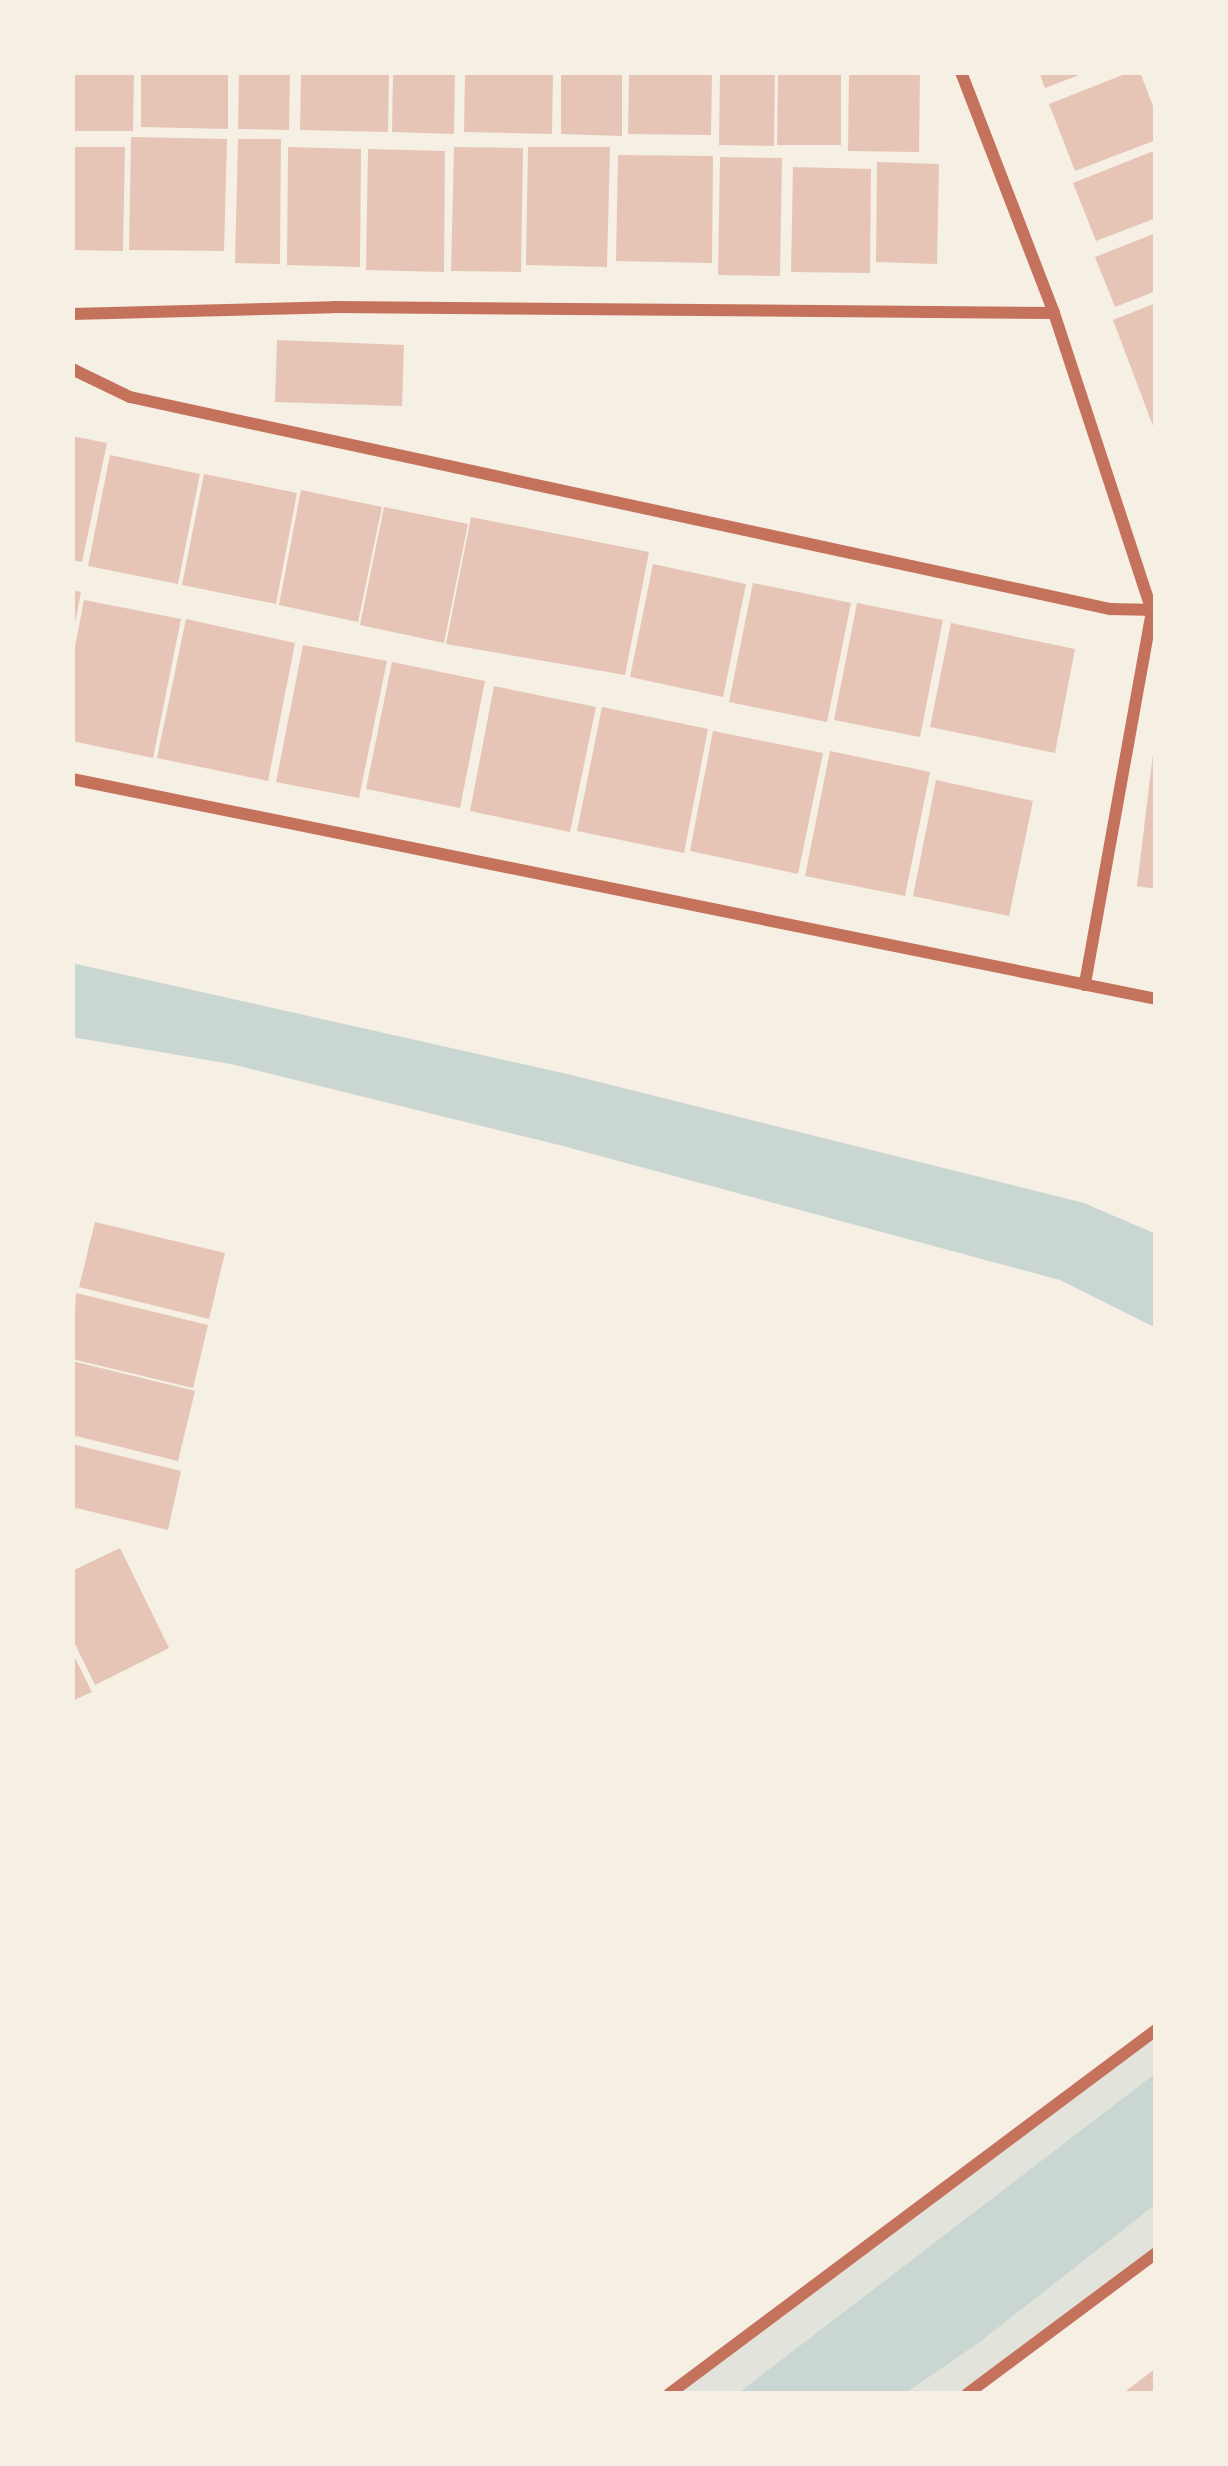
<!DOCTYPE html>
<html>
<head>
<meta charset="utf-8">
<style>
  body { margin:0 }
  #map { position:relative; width:1228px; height:2466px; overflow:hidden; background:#f6efe4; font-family:"Exo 2",sans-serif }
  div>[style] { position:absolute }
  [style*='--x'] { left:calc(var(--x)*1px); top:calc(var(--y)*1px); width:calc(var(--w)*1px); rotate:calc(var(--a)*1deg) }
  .green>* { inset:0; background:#e2e4dc }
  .water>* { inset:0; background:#c9d6d2 }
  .building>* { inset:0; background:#e6c5b7 }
  .minor>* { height:12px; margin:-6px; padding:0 6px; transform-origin:6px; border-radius:6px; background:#c5725c }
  span { translate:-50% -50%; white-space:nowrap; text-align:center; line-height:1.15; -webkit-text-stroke:9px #f6efe4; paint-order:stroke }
  .frame { position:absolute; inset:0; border:75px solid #f6efe4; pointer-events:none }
</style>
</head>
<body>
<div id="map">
  <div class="green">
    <div style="clip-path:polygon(1156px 2030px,1156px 2253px,965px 2394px,669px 2394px)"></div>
  </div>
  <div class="water">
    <div style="clip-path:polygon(72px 963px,563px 1073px,1084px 1203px,1156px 1234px,1156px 1328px,1060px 1280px,563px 1146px,231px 1064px,72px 1037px)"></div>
    <div style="clip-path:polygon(1156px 2073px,1156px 2204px,977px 2344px,904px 2394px,737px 2394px)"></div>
  </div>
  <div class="building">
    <div style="clip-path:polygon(72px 72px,134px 72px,133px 131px,72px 131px)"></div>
    <div style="clip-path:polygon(141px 72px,228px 72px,228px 129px,141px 127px)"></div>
    <div style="clip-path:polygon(239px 72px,290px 72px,289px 130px,238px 129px)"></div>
    <div style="clip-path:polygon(301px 72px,389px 72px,388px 132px,300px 130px)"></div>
    <div style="clip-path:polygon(393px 72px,455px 72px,454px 134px,392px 132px)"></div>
    <div style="clip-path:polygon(465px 72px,553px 72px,552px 134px,464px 132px)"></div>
    <div style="clip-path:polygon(561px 72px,622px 72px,622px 136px,561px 134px)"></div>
    <div style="clip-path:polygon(629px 72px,712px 72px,711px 135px,628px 134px)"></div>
    <div style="clip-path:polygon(720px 72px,775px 72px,774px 146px,719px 145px)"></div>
    <div style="clip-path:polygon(778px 72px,841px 72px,841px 145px,777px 145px)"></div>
    <div style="clip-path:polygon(849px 72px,920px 72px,919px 152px,848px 151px)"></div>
    <div style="clip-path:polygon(1039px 72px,1087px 72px,1045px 88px)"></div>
    <div style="clip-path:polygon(1130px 72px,1140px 72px,1156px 114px,1156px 140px,1075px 171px,1049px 104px)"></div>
    <div style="clip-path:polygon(131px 137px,227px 139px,224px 251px,129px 250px)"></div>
    <div style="clip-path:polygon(238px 139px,281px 139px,280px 264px,235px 263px)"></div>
    <div style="clip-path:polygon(72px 147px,125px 147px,123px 251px,72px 250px)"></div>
    <div style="clip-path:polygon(288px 147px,361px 149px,360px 267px,287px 265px)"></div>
    <div style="clip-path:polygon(454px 147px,523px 148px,521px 272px,451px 271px)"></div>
    <div style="clip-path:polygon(528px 147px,610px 147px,607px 267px,526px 265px)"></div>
    <div style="clip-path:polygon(368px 149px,445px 151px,444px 272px,366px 270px)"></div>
    <div style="clip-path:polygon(1156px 150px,1156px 218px,1096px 241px,1073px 183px)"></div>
    <div style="clip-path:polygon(618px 155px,713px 156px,712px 263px,616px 261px)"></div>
    <div style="clip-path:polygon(720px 157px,782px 158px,780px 276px,718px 275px)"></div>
    <div style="clip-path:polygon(877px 162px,939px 164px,937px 264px,876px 262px)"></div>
    <div style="clip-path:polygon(793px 167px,871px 169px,870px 273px,791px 272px)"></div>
    <div style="clip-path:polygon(1156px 233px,1156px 291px,1115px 307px,1095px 257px)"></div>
    <div style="clip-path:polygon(1156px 303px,1156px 434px,1113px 320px)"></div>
    <div style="clip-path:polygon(277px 340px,404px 345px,402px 406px,275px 402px)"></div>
    <div style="clip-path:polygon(72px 436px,107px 443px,82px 562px,72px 560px)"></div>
    <div style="clip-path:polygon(110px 455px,200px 474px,178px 584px,88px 566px)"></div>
    <div style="clip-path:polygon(204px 474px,297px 493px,276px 604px,182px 585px)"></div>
    <div style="clip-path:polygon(301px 490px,382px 507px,358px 622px,279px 605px)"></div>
    <div style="clip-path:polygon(384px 507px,468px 524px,444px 643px,360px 625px)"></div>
    <div style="clip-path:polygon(471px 517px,649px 552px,625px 675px,446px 644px)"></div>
    <div style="clip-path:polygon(653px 564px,746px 584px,723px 697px,630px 677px)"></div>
    <div style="clip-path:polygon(753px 583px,851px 603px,827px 722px,729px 702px)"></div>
    <div style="clip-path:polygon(72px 590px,81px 592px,74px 628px,72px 627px)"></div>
    <div style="clip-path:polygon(84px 600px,181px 619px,153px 758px,72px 741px,72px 662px)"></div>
    <div style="clip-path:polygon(857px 603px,943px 620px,920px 737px,834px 720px)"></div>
    <div style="clip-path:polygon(186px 619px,295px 643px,268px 781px,157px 758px)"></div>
    <div style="clip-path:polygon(951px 623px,1075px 649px,1055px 753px,930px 727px)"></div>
    <div style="clip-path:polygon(303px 645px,387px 661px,359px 798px,276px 782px)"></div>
    <div style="clip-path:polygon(392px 662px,485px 681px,460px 808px,366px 789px)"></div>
    <div style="clip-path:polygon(494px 686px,596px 707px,570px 832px,470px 811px)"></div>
    <div style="clip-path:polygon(602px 707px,708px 729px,684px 853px,577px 831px)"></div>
    <div style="clip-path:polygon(713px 731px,823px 753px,798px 874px,690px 851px)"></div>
    <div style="clip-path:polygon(830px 751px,930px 772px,905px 896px,805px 876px)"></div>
    <div style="clip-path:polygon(1153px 754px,1156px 754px,1156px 889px,1137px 886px)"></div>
    <div style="clip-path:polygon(936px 780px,1033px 801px,1009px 916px,913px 896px)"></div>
    <div style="clip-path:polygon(95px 1222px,225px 1253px,209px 1319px,79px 1287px)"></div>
    <div style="clip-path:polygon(76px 1293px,208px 1325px,193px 1388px,72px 1359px)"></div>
    <div style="clip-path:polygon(72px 1361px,195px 1391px,178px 1461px,72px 1435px)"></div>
    <div style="clip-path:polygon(72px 1444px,181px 1471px,168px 1530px,72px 1507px)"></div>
    <div style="clip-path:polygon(120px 1548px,169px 1648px,95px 1685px,72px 1638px,72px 1571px)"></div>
    <div style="clip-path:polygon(72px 1652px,92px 1692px,72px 1701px)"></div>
    <div style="clip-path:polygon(1156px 2368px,1156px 2394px,1122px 2394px)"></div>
  </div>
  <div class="minor">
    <div style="--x:961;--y:72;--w:258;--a:68.9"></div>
    <div style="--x:1054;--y:313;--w:314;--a:71.8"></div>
    <div style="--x:1152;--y:611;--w:380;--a:100.2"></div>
    <div style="--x:72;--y:314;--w:261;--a:-1.5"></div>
    <div style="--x:333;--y:307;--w:721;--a:0.48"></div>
    <div style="--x:72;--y:369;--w:64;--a:25.8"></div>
    <div style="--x:130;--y:397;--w:1003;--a:12.21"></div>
    <div style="--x:1110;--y:609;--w:46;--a:1.2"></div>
    <div style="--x:72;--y:779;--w:1106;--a:11.47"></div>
    <div style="--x:669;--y:2394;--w:608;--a:-36.78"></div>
    <div style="--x:967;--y:2394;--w:236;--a:-36.7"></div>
  </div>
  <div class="frame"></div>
</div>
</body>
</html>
